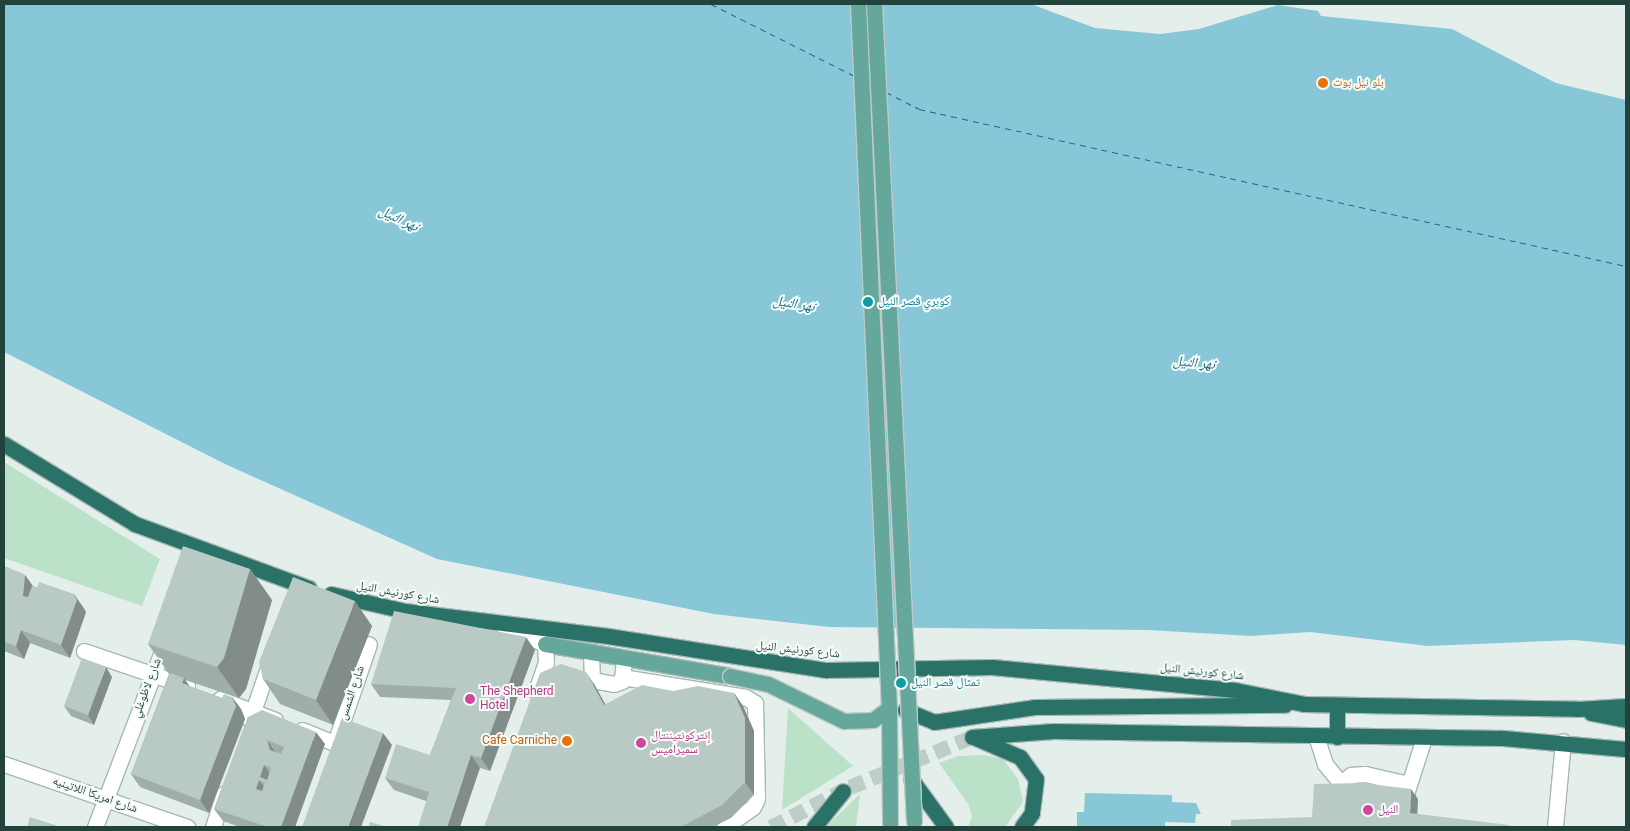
<!DOCTYPE html>
<html>
<head>
<meta charset="utf-8">
<style>
  body { margin:0 }
  #map { position:relative; width:1630px; height:831px; overflow:hidden; background:#e4efeb; font-family:Roboto,"Noto Naskh Arabic",sans-serif }
  div>[style] { position:absolute }
  [style*='--x'] { left:calc(var(--x)*1px); top:calc(var(--y)*1px); width:calc(var(--w)*1px); rotate:calc(var(--a)*1deg) }
  .green>* { inset:0; background:#bbe2c8 }
  .water>* { inset:0; background:#88c7d8 }
  .ferry>* { height:1px; margin-top:-0.5px; transform-origin:0; background:repeating-linear-gradient(90deg,#156c85 0 6px,transparent 0 11px) }
  .highway-tunnel>* { height:15px; margin-top:-7.5px; transform-origin:0; background:repeating-linear-gradient(90deg,#bdcdc8 0 15px,transparent 0 23px) }
  .roads { filter:drop-shadow(1px 0 #a6b8b3) drop-shadow(-1px 0 #a6b8b3) drop-shadow(0 1px #a6b8b3) drop-shadow(0 -1px #a6b8b3) }
  .minor>* { height:15px; margin:-7.5px; padding:0 7.5px; transform-origin:7.5px; border-radius:7.5px; background:#fff }
  .major>* { height:15px; margin:-7.5px; padding:0 7.5px; transform-origin:7.5px; border-radius:7.5px; background:#65a89b }
  .highway>* { height:15px; margin:-7.5px; padding:0 7.5px; transform-origin:7.5px; border-radius:7.5px; background:#2a7268 }
  .bridges { filter:drop-shadow(1px 0 #c1cac8) drop-shadow(-1px 0 #c1cac8) drop-shadow(0 1px #c1cac8) drop-shadow(0 -1px #c1cac8) }
  .major-bridge>* { height:15px; margin:-7.5px; padding:0 7.5px; transform-origin:7.5px; border-radius:7.5px; background:#65a89b }
  .wall>* { inset:0; background:#9faea9 }
  .shaded-wall>* { inset:0; background:#828d89 }
  .building>* { inset:0; background:#b9cac4 }
  .dots>* { width:14px; height:14px; translate:-50% -50%; box-sizing:border-box; border:2px solid #f5fbf8; border-radius:50% }
  span { translate:-50% -50%; white-space:nowrap; text-align:center; line-height:1.15; -webkit-text-stroke:4px #f5fbf8; paint-order:stroke }
  .food-label { font-size:12px; color:#c56008 }
  .left { translate:0 -50%; text-align:left }
  .right { translate:-100% -50%; text-align:right }
  .culture-label { font-size:12px; color:#0d838f }
  .street-label { font-size:12px; color:#21433c }
  .hotel-label { font-size:12px; color:#b23c85 }
  .water-label { font-size:14px; color:#156c85; font-style:italic }
  .frame { position:absolute; inset:0; border:5px solid #21433c; pointer-events:none }
</style>
</head>
<body>
<div id="map">
  <div class="green">
    <div style="clip-path:polygon(4px 462px,160px 559px,142px 606px,4px 558px)"></div>
    <div style="clip-path:polygon(788px 708px,853px 766px,782px 810px)"></div>
    <div style="clip-path:polygon(983px 755px,1003px 759px,1018px 779px,1023px 802px,1005px 827px,968px 827px,972px 816px,968px 804px,939px 763px,958px 756px)"></div>
    <div style="clip-path:polygon(860px 794px,856px 827px,826px 827px,834px 819px)"></div>
  </div>
  <div class="water">
    <div style="clip-path:polygon(4px 4px,1031px 4px,1095px 28px,1160px 34px,1199px 29px,1278px 5px,1318px 11px,1321px 16px,1452px 29px,1556px 83px,1626px 100px,1626px 645px,1574px 640px,1428px 646px,1310px 632px,1252px 636px,1147px 630px,829px 627px,714px 614px,437px 559px,225px 464px,4px 352px)"></div>
    <div style="clip-path:polygon(1085px 793px,1172px 795px,1172px 802px,1196px 803px,1201px 814px,1196px 814px,1195px 823px,1165px 822px,1165px 827px,1083px 827px,1077px 826px,1077px 812px,1084px 812px)"></div>
  </div>
  <div class="ferry">
    <div style="--x:711;--y:4;--w:159;--a:26.6"></div>
    <div style="--x:886;--y:92;--w:37;--a:27"></div>
    <div style="--x:919;--y:109;--w:724;--a:12.52"></div>
  </div>
  <div class="highway-tunnel">
    <div style="--x:771;--y:827;--w:89;--a:-26.9"></div>
    <div style="--x:850;--y:787;--w:132;--a:-22.3"></div>
  </div>
  <div class="roads">
    <div class="minor">
      <div style="--x:503;--y:626;--w:46;--a:23.2"></div>
      <div style="--x:545;--y:644;--w:18;--a:87"></div>
      <div style="--x:546;--y:662;--w:31;--a:109"></div>
      <div style="--x:84;--y:651;--w:109;--a:18.8"></div>
      <div style="--x:591;--y:653;--w:27;--a:88"></div>
      <div style="--x:592;--y:680;--w:22;--a:10"></div>
      <div style="--x:614;--y:684;--w:9;--a:-21"></div>
      <div style="--x:622;--y:681;--w:23;--a:-85"></div>
      <div style="--x:622;--y:677;--w:125;--a:9.2"></div>
      <div style="--x:745;--y:697;--w:12;--a:31"></div>
      <div style="--x:755;--y:703;--w:96;--a:88.8"></div>
      <div style="--x:757;--y:799;--w:9;--a:117"></div>
      <div style="--x:753;--y:807;--w:35;--a:145"></div>
      <div style="--x:220;--y:699;--w:59;--a:20.9"></div>
      <div style="--x:250;--y:720;--w:61;--a:-71"></div>
      <div style="--x:302;--y:730;--w:35;--a:22"></div>
      <div style="--x:1316;--y:736;--w:29;--a:72"></div>
      <div style="--x:1325;--y:764;--w:44;--a:50.5"></div>
      <div style="--x:337;--y:737;--w:98;--a:-71"></div>
      <div style="--x:4;--y:764;--w:194;--a:19"></div>
      <div style="--x:1341;--y:783;--w:13;--a:-39"></div>
      <div style="--x:1351;--y:775;--w:14;--a:-4"></div>
      <div style="--x:1365;--y:774;--w:45;--a:12.8"></div>
      <div style="--x:1395;--y:802;--w:14;--a:-36"></div>
      <div style="--x:1406;--y:794;--w:59;--a:-72.2"></div>
      <div style="--x:95;--y:827;--w:199;--a:-69.1"></div>
      <div style="--x:213;--y:827;--w:35;--a:-72"></div>
      <div style="--x:1555;--y:827;--w:86;--a:-84.7"></div>
    </div>
    <div class="major">
      <div style="--x:545;--y:644;--w:188;--a:9.8"></div>
    </div>
    <div class="highway">
      <div style="--x:4;--y:444;--w:153;--a:31.4"></div>
      <div style="--x:135;--y:524;--w:185;--a:20.2"></div>
      <div style="--x:331;--y:594;--w:76;--a:12.9"></div>
      <div style="--x:405;--y:611;--w:205;--a:7"></div>
      <div style="--x:608;--y:636;--w:221;--a:8.9"></div>
      <div style="--x:826;--y:670;--w:166;--a:-1"></div>
      <div style="--x:992;--y:667;--w:244;--a:5.4"></div>
      <div style="--x:1235;--y:690;--w:70;--a:11.5"></div>
      <div style="--x:1304;--y:704;--w:274;--a:1"></div>
      <div style="--x:1578;--y:709;--w:48;--a:-3.6"></div>
      <div style="--x:905;--y:710;--w:31;--a:22"></div>
      <div style="--x:934;--y:722;--w:103;--a:-8.4"></div>
      <div style="--x:1036;--y:707;--w:249;--a:-0.5"></div>
      <div style="--x:1591;--y:713;--w:36;--a:11"></div>
      <div style="--x:972;--y:737;--w:82;--a:-4.2"></div>
      <div style="--x:1054;--y:731;--w:448;--a:0.9"></div>
      <div style="--x:1502;--y:738;--w:124;--a:5.1"></div>
      <div style="--x:1337;--y:737;--w:32;--a:-90"></div>
      <div style="--x:976;--y:738;--w:48;--a:23.4"></div>
      <div style="--x:1020;--y:757;--w:27;--a:54"></div>
      <div style="--x:1036;--y:779;--w:34;--a:97"></div>
      <div style="--x:1032;--y:813;--w:17;--a:126"></div>
      <div style="--x:911;--y:779;--w:59;--a:53.9"></div>
      <div style="--x:814;--y:827;--w:46;--a:-51.1"></div>
    </div>
  </div>
  <div class="bridges">
    <div class="major-bridge">
      <div style="--x:858;--y:4;--w:705;--a:87.48"></div>
      <div style="--x:889;--y:708;--w:115;--a:89.5"></div>
      <div style="--x:874;--y:4;--w:818;--a:87.2"></div>
      <div style="--x:730;--y:676;--w:39;--a:12"></div>
      <div style="--x:768;--y:684;--w:85;--a:26"></div>
      <div style="--x:844;--y:721;--w:29;--a:-2"></div>
      <div style="--x:873;--y:720;--w:20;--a:-37"></div>
    </div>
  </div>
  <div class="wall">
    <div style="clip-path:polygon(4px 566px,25px 575px,33px 586px,83px 607px,86px 612px,70px 658px,30px 643px,24px 659px,4px 651px)"></div>
    <div style="clip-path:polygon(250px 569px,272px 600px,246px 689px,239px 698px,185px 680px,189px 686px,222px 698px,232px 697px,241px 709px,245px 719px,209px 813px,140px 787px,131px 774px,169px 674px,148px 644px)"></div>
    <div style="clip-path:polygon(372px 626px,333px 725px,280px 704px,263px 679px)"></div>
    <div style="clip-path:polygon(535px 650px,490px 771px,480px 768px,426px 801px,394px 790px,385px 778px,430px 755px,451px 700px,380px 697px,371px 684px)"></div>
    <div style="clip-path:polygon(112px 677px,94px 725px,71px 716px,64px 706px)"></div>
    <div style="clip-path:polygon(594px 684px,605px 704px,673px 691px,734px 693px,743px 706px,754px 731px,754px 795px,731px 818px,713px 827px,484px 827px)"></div>
    <div style="clip-path:polygon(248px 717px,325px 744px,295px 827px,240px 827px,223px 821px,214px 809px)"></div>
  </div>
  <div class="shaded-wall">
    <div style="clip-path:polygon(250px 569px,272px 600px,246px 689px,239px 698px,217px 667px)"></div>
    <div style="clip-path:polygon(25px 575px,34px 588px,32px 608px,23px 596px)"></div>
    <div style="clip-path:polygon(74px 594px,83px 607px,86px 612px,70px 658px,61px 645px)"></div>
    <div style="clip-path:polygon(355px 601px,372px 626px,333px 725px,316px 700px)"></div>
    <div style="clip-path:polygon(21px 630px,30px 643px,24px 659px,16px 646px)"></div>
    <div style="clip-path:polygon(526px 637px,535px 650px,490px 771px,481px 758px)"></div>
    <div style="clip-path:polygon(106px 667px,112px 677px,94px 725px,88px 715px)"></div>
    <div style="clip-path:polygon(586px 672px,594px 684px,613px 718px,604px 705px)"></div>
    <div style="clip-path:polygon(184px 678px,193px 691px,182px 683px)"></div>
    <div style="clip-path:polygon(734px 693px,743px 706px,754px 731px,754px 795px,745px 782px)"></div>
    <div style="clip-path:polygon(232px 697px,241px 709px,245px 719px,209px 813px,200px 800px)"></div>
    <div style="clip-path:polygon(316px 732px,325px 744px,295px 827px,281px 827px)"></div>
    <div style="clip-path:polygon(383px 733px,392px 745px,361px 827px,348px 827px)"></div>
    <div style="clip-path:polygon(267px 740px,276px 753px,270px 750px)"></div>
    <div style="clip-path:polygon(471px 755px,480px 768px,460px 827px,447px 827px)"></div>
    <div style="clip-path:polygon(264px 765px,273px 778px,265px 783px,260px 777px)"></div>
    <div style="clip-path:polygon(259px 780px,268px 793px,265px 802px,256px 789px)"></div>
    <div style="clip-path:polygon(1411px 789px,1418px 799px,1417px 822px,1410px 813px)"></div>
  </div>
  <div class="building">
    <div style="clip-path:polygon(183px 546px,250px 569px,224px 658px,217px 667px,148px 644px)"></div>
    <div style="clip-path:polygon(4px 566px,25px 575px,23px 596px,28px 597px,32px 586px,37px 588px,39px 582px,74px 594px,77px 600px,61px 645px,21px 630px,16px 646px,4px 642px)"></div>
    <div style="clip-path:polygon(293px 577px,355px 601px,316px 700px,263px 679px,259px 662px)"></div>
    <div style="clip-path:polygon(394px 611px,526px 637px,481px 758px,471px 755px,447px 827px,418px 827px,429px 792px,385px 778px,396px 744px,430px 755px,456px 688px,371px 684px)"></div>
    <div style="clip-path:polygon(82px 658px,106px 667px,88px 715px,64px 706px)"></div>
    <div style="clip-path:polygon(561px 664px,586px 672px,604px 705px,642px 685px,673px 691px,698px 686px,734px 693px,745px 718px,745px 782px,722px 805px,681px 827px,484px 827px,540px 673px)"></div>
    <div style="clip-path:polygon(170px 673px,184px 678px,182px 683px,222px 698px,224px 694px,232px 697px,236px 706px,200px 800px,131px 774px)"></div>
    <div style="clip-path:polygon(evenodd,262px 710px,316px 732px,281px 827px,268px 827px,214px 809px,248px 717px,262px 710px,267px 740px,284px 747px,281px 754px,270px 750px,267px 740px,262px 710px,264px 765px,271px 768px,267px 780px,260px 777px,264px 765px,262px 710px,259px 780px,265px 783px,262px 791px,256px 789px,259px 780px)"></div>
    <div style="clip-path:polygon(342px 718px,383px 733px,348px 827px,302px 827px)"></div>
    <div style="clip-path:polygon(1362px 783px,1411px 789px,1410px 813px,1509px 825px,1509px 827px,1231px 827px,1231px 820px,1312px 817px,1314px 784px)"></div>
    <div style="clip-path:polygon(30px 817px,61px 827px,27px 827px)"></div>
    <div style="clip-path:polygon(370px 822px,387px 827px,369px 827px)"></div>
  </div>
  <div class="dots">
    <div style="left:1323px;top:83px;background:#e8710a"></div>
    <div style="left:868px;top:302px;background:#0f9aa8"></div>
    <div style="left:901px;top:683px;background:#0f9aa8"></div>
    <div style="left:470px;top:699px;background:#d1479c"></div>
    <div style="left:567px;top:741px;background:#e8710a"></div>
    <div style="left:641px;top:743px;background:#d1479c"></div>
    <div style="left:1368px;top:810px;background:#d1479c"></div>
  </div>
  <div class="food-label">
    <span class="left" style="left:1333px;top:83px">بلو نيل بوت</span>
    <span class="right" style="left:557px;top:741px">Cafe Carniche</span>
  </div>
  <div class="culture-label">
    <span class="left" style="left:878px;top:302px">كوبري قصر النيل</span>
    <span class="left" style="left:911px;top:683px">تمثال قصر النيل</span>
  </div>
  <div class="street-label">
    <span style="left:398px;top:593px;rotate:10deg">شارع كورنيش النيل</span>
    <span style="left:798px;top:650px;rotate:6deg">شارع كورنيش النيل</span>
    <span style="left:1202px;top:672px;rotate:6deg">شارع كورنيش النيل</span>
    <span style="left:147px;top:688px;rotate:-69deg">شارع لاظوغلي</span>
    <span style="left:352px;top:693px;rotate:-71deg">شارع الشمس</span>
    <span style="left:95px;top:795px;rotate:19deg">شارع امريكا اللاتينيه</span>
  </div>
  <div class="hotel-label">
    <span class="left" style="left:480px;top:699px">The Shepherd<br>Hotel</span>
    <span class="left" style="left:651px;top:743px">إنتركونتيننتال<br>سميراميس</span>
    <span class="left" style="left:1378px;top:810px">النيل</span>
  </div>
  <div class="water-label">
    <span style="left:399px;top:218px;rotate:25deg">نهر النيل</span>
    <span style="left:794px;top:303px;rotate:9deg">نهر النيل</span>
    <span style="left:1194px;top:362px;rotate:5deg">نهر النيل</span>
  </div>
  <div class="frame"></div>
</div>
</body>
</html>
